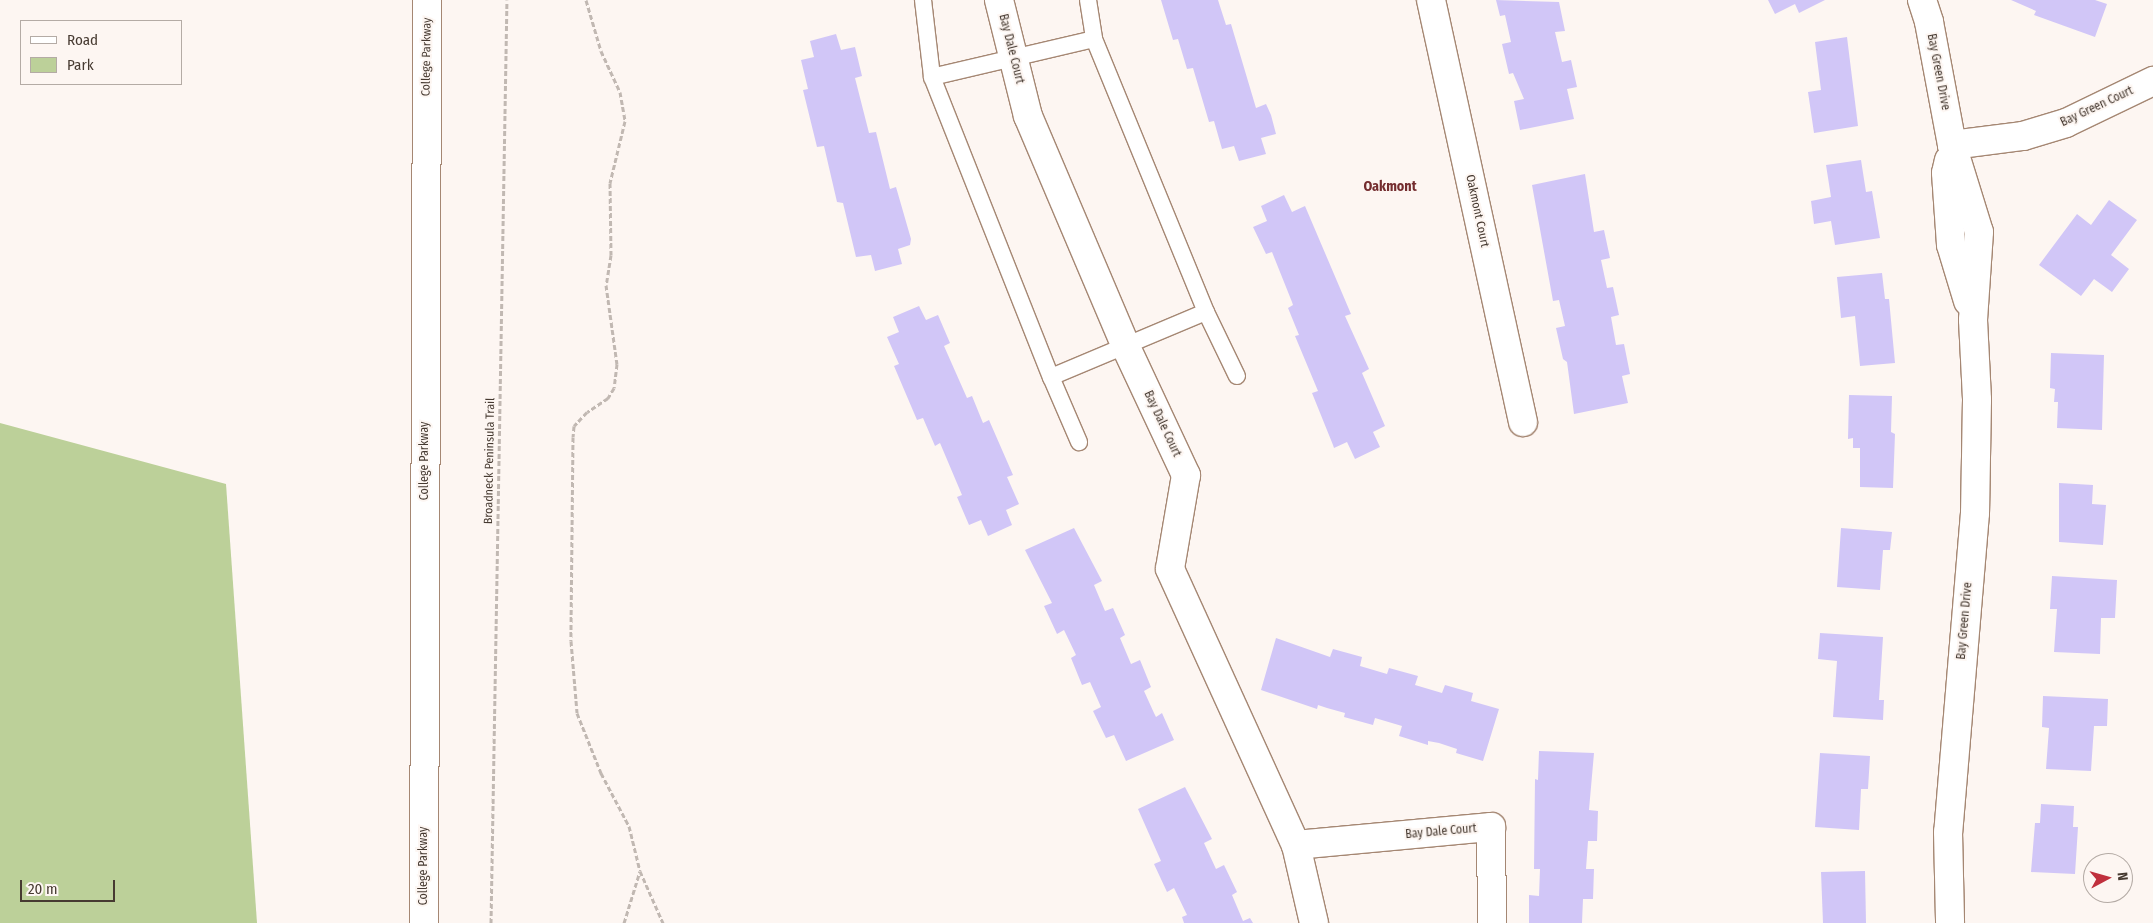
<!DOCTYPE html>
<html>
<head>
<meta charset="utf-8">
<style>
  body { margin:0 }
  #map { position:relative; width:2153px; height:923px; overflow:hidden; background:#fdf6f2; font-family:"Fira Sans Condensed",sans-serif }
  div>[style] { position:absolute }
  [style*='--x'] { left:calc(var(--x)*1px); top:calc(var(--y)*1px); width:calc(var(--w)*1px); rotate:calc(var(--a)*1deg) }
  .green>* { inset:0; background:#bcd099 }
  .building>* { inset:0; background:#d1c6f7 }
  .path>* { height:3px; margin-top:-1.5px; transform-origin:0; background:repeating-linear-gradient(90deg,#c1b8b2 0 5px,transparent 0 7.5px) }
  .roads { filter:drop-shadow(1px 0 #a58773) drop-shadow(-1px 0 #a58773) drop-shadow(0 1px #a58773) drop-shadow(0 -1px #a58773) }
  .lane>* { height:16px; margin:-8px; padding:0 8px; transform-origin:8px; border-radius:8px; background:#fff }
  .street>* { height:28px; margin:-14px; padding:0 14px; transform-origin:14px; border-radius:14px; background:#fff }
  .secondary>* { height:28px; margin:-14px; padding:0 14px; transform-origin:14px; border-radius:14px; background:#fff }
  span { translate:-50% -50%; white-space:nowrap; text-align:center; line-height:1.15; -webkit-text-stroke:4px #fdf6f2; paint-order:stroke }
  .street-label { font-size:12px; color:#463a31 }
  .neighbourhood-label { font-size:14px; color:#742d2f; font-weight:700 }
  .legend { position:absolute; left:20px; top:20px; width:162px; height:65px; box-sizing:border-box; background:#fdf6f2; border:1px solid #b4aba5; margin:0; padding:6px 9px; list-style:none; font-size:15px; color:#463a31 }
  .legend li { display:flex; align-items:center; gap:10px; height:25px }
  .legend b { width:25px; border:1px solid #b4aba5 }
  .north { position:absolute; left:2083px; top:853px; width:50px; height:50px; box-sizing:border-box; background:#fdf6f2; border:1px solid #b4aba5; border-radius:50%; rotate:84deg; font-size:14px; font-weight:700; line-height:20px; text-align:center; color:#463a31 }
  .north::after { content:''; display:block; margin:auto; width:18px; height:22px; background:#c0303d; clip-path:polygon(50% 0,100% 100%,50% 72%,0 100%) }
  .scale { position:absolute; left:20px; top:880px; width:95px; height:22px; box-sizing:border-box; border:2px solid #463a31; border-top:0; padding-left:6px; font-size:15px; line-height:18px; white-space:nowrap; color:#463a31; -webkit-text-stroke:4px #fdf6f2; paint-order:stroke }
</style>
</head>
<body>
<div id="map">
  <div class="green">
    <div style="clip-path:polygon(0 423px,226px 484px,257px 923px,0 923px)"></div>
  </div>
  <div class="building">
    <div style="clip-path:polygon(1161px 0,1218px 0,1226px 25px,1231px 24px,1256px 108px,1266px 104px,1271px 115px,1276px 134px,1261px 138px,1266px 154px,1239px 161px,1234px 146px,1222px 149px,1214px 121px,1209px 122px,1193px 68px,1187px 69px,1178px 39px,1173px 40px)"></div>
    <div style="clip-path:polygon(1496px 0,1559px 2px,1565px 31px,1555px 32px,1562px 62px,1571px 60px,1577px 87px,1567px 89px,1574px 119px,1520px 130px,1514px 101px,1524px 99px,1513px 73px,1509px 74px,1502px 44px,1511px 42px,1505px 15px,1500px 16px)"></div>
    <div style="clip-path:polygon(1768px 0,1825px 0,1799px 13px,1795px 4px,1775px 14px)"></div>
    <div style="clip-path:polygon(2011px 0,2095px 0,2107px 4px,2095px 37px,2034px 15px,2036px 11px)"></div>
    <div style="clip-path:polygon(836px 34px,841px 50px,855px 47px,862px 76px,855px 78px,869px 133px,876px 132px,890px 189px,896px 187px,911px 239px,910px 245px,898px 249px,902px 264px,875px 271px,871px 255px,856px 257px,843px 203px,837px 202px,824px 146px,817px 147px,803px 90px,808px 89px,801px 60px,814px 57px,810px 41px)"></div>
    <div style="clip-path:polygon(1847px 37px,1858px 126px,1814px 133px,1808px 92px,1821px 90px,1815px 42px)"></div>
    <div style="clip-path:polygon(1861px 160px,1866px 192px,1872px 191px,1880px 238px,1835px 245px,1831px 221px,1814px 224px,1811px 201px,1831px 197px,1826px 165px)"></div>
    <div style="clip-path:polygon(1585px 174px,1594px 232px,1604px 230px,1610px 258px,1601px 260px,1607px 288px,1613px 287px,1619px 315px,1611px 317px,1616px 345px,1624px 344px,1630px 374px,1622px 376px,1628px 403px,1574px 414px,1567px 362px,1563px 359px,1556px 328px,1565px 326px,1559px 300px,1553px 301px,1532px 185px)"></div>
    <div style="clip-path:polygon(1284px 195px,1292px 212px,1305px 206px,1351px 314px,1345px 316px,1369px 369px,1362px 373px,1385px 426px,1373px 432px,1380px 447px,1355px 459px,1347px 442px,1334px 448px,1333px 445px,1312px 393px,1318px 391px,1295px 336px,1299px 335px,1288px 308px,1293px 305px,1292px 302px,1272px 252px,1266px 254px,1253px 227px,1267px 221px,1261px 206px)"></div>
    <div style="clip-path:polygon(2109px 200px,2137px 220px,2111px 255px,2129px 269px,2112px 292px,2094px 279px,2081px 296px,2039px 265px,2077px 214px,2091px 225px)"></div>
    <div style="clip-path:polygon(1882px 273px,1885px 299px,1889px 299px,1895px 363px,1860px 366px,1855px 316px,1841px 318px,1837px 277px)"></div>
    <div style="clip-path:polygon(919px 306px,926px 320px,938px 315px,950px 343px,944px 346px,967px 398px,972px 396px,983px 423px,989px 420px,1013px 475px,1007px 477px,1019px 504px,1006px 510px,1012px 525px,988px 536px,981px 520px,969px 525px,957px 497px,962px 495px,940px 443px,935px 446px,923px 418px,917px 420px,894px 366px,899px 364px,887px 337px,899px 332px,893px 317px)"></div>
    <div style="clip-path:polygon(2051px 353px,2104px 355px,2102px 430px,2057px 428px,2058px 402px,2054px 402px,2055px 389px,2050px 388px)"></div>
    <div style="clip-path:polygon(1849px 395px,1892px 396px,1891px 432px,1895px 434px,1893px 488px,1860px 487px,1860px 448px,1853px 448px,1853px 438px,1848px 439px)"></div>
    <div style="clip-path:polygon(2059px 483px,2093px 485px,2092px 504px,2106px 505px,2103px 545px,2059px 542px)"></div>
    <div style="clip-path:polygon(1074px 528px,1102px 581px,1094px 585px,1105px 611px,1113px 608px,1125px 635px,1120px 638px,1131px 664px,1140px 660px,1151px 687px,1144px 691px,1154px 713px,1156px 717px,1162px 713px,1174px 740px,1126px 761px,1114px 735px,1106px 738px,1093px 711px,1101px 707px,1090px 682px,1082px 685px,1071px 658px,1076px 655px,1064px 630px,1057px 634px,1044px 606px,1052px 603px,1025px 550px)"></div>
    <div style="clip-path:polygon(1841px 528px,1892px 532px,1890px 550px,1883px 550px,1880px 590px,1837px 587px)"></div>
    <div style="clip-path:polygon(2052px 576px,2117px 580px,2115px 618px,2101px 618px,2100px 654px,2054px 652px,2057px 609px,2050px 609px)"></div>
    <div style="clip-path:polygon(1820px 633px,1883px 637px,1879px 700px,1884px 700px,1883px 720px,1833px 717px,1837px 661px,1818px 659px)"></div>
    <div style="clip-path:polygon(1276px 638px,1330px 657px,1333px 649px,1362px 657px,1360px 666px,1387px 674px,1389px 668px,1418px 676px,1415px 685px,1442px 693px,1445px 685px,1473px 693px,1471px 701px,1499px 709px,1483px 761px,1456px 753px,1457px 749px,1439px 743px,1428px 741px,1428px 745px,1399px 736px,1402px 726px,1375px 718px,1373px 725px,1344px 717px,1345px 713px,1327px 708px,1318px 705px,1317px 709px,1261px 690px)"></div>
    <div style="clip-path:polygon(2043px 696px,2108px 699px,2107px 726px,2094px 726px,2091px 771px,2046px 769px,2049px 728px,2042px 727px)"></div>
    <div style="clip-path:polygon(1539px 751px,1594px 753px,1589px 810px,1598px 811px,1597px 841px,1588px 841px,1586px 869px,1594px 869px,1593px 899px,1583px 899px,1582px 923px,1529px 923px,1529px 895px,1539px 896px,1540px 869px,1534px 869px,1535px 779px,1538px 780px)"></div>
    <div style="clip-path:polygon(1820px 753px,1870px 756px,1868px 789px,1861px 789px,1859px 830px,1815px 827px)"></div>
    <div style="clip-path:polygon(1185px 787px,1212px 839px,1204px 843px,1216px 869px,1224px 865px,1237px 892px,1232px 895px,1243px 921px,1250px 918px,1253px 923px,1184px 923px,1182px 917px,1187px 915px,1174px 888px,1167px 892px,1154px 864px,1161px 861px,1138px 809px)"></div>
    <div style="clip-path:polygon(2041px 804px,2074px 806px,2073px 827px,2078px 827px,2075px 874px,2031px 872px,2035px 823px,2040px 823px)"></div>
    <div style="clip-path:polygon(1865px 871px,1866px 923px,1823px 923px,1821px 872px)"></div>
  </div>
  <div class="path">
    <div style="--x:586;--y:0;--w:53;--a:73.6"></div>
    <div style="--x:601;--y:51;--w:45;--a:65.1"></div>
    <div style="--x:620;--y:92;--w:29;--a:80"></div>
    <div style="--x:625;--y:121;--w:64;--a:103.6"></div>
    <div style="--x:610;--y:183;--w:72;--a:89.2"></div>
    <div style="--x:611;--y:255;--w:30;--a:99"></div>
    <div style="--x:606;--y:285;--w:80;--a:82.1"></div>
    <div style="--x:617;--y:364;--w:24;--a:97"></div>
    <div style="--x:614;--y:388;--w:12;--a:121"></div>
    <div style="--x:608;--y:398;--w:25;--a:146"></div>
    <div style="--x:587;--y:412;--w:19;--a:133"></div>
    <div style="--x:574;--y:426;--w:11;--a:95"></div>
    <div style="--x:573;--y:437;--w:204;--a:90.6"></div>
    <div style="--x:571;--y:641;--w:72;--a:85.2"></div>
    <div style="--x:577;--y:713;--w:65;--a:68.2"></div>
    <div style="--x:601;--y:773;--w:60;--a:62.2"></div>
    <div style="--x:629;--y:826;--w:46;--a:76.3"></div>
    <div style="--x:640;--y:871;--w:57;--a:66.1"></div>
    <div style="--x:491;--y:923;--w:923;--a:-89.01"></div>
    <div style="--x:624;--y:923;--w:54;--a:-72.9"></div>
  </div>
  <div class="roads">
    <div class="lane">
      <div style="--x:923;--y:0;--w:78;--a:83.3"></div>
      <div style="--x:932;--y:77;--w:323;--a:68.4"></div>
      <div style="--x:1051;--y:377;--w:168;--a:-22.8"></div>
      <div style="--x:1206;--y:312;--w:295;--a:-112.3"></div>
      <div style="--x:1094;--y:39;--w:166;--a:166.8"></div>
      <div style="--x:1088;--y:0;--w:39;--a:81"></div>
      <div style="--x:1206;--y:312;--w:71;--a:64.2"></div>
      <div style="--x:1051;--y:377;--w:71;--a:66.7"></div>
    </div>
    <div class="street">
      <div style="--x:999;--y:0;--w:120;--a:76"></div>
      <div style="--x:1028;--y:116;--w:249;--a:67"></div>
      <div style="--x:1125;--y:345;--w:144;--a:64.9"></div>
      <div style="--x:1186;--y:475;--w:95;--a:99.7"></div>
      <div style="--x:1170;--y:569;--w:303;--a:65.5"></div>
      <div style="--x:1296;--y:845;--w:80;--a:77"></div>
      <div style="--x:1431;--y:0;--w:432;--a:77.7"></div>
      <div style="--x:1922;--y:0;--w:23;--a:72"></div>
      <div style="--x:1929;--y:22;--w:125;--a:79.4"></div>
      <div style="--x:1952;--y:145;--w:91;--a:72.8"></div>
      <div style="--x:1979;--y:232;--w:88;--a:93.9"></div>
      <div style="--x:1973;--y:320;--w:80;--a:87.1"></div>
      <div style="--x:1977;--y:400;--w:113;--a:91"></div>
      <div style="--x:1975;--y:513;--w:320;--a:94.8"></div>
      <div style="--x:1948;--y:832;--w:91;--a:88.7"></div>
      <div style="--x:1952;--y:145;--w:72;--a:-7.2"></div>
      <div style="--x:2023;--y:136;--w:45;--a:-16.8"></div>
      <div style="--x:2066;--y:123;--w:97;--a:-25.8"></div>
      <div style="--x:1949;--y:160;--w:13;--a:103"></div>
      <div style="--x:1946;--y:173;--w:72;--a:86"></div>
      <div style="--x:1951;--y:245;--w:59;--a:73.1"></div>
      <div style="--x:1296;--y:845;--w:196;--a:-5.3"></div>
      <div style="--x:1491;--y:827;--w:96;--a:89.4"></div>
    </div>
    <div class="secondary">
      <div style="--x:424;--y:923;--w:923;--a:-89.81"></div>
    </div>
  </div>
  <div class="street-label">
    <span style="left:1011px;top:49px;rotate:76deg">Bay Dale Court</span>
    <span style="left:427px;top:57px;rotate:-89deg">College Parkway</span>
    <span style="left:1938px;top:72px;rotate:79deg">Bay Green Drive</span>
    <span style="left:2097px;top:107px;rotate:-25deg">Bay Green Court</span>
    <span style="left:1477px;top:211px;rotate:78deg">Oakmont Court</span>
    <span style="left:1162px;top:424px;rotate:65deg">Bay Dale Court</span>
    <span style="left:425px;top:461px;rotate:-90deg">College Parkway</span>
    <span style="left:490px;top:461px;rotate:-89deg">Broadneck Peninsula Trail</span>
    <span style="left:1965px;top:621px;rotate:-85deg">Bay Green Drive</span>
    <span style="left:1441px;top:832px;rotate:-5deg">Bay Dale Court</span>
    <span style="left:424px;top:866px;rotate:-90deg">College Parkway</span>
  </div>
  <div class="neighbourhood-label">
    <span style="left:1390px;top:187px">Oakmont</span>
  </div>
  <ul class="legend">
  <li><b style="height:6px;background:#fff"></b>Road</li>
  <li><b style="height:14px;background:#bcd099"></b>Park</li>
  </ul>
  <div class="north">N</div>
  <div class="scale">20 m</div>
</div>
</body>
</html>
